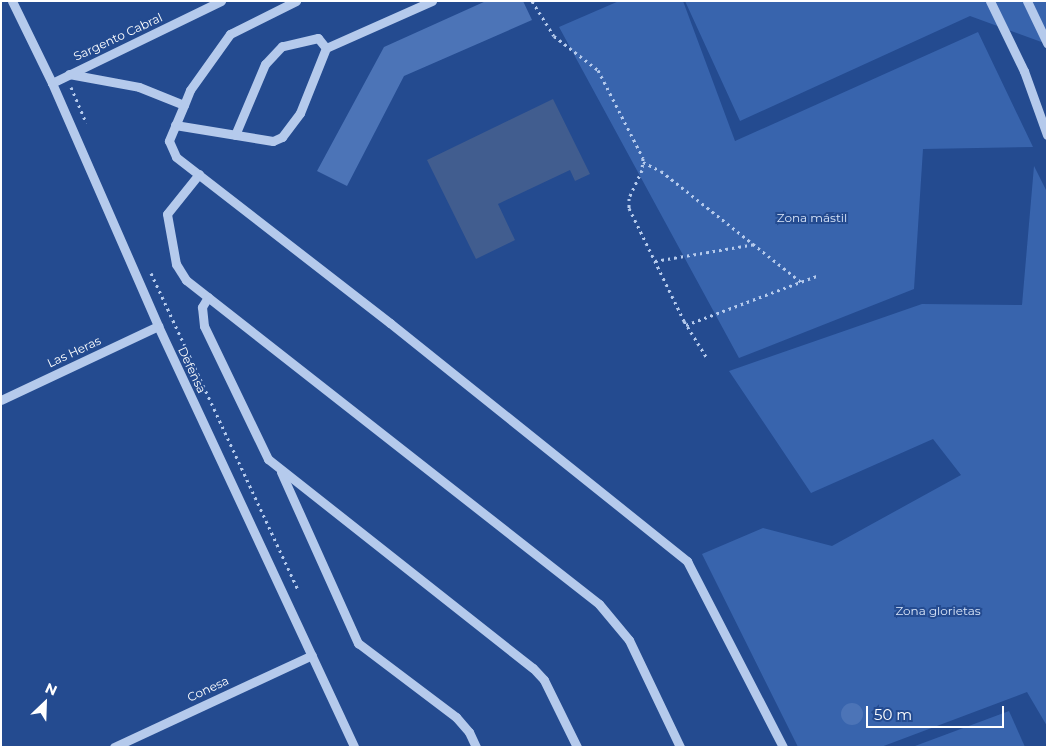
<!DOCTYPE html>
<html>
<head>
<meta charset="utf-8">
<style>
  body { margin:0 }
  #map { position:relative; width:1048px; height:748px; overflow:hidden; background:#244b90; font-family:Montserrat,sans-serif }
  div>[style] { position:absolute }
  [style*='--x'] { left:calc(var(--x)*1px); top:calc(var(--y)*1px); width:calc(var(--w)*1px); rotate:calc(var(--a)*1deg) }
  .green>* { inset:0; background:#3864ad }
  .water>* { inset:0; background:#415d8f }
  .building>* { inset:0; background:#4c74b7 }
  .round { border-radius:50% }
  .path>* { height:3px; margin-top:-1.5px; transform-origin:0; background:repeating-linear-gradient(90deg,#b5caec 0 2.5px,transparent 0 6.5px) }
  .minor>* { height:9px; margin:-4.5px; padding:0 4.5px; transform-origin:4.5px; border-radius:4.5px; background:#b5caec }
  span { translate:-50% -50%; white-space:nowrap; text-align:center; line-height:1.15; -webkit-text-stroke:4px #244b90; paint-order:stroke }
  .street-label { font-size:12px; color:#fff }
  .park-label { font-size:12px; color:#dae6f9 }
  .frame { position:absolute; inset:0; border:2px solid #fff; pointer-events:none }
  .north { position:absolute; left:20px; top:678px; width:50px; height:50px; -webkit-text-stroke:4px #244b90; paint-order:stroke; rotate:24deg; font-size:14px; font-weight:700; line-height:20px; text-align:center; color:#fff }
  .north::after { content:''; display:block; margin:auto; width:18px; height:22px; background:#fff; clip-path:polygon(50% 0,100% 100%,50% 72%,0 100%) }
  .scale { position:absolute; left:866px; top:706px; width:138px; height:22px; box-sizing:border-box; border:2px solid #fff; border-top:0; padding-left:6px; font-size:15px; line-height:18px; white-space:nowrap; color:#fff; -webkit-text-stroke:4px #244b90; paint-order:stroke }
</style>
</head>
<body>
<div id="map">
  <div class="green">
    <div style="clip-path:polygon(619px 1px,683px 1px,735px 141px,978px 32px,1033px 147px,923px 149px,914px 289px,739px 358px,559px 27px)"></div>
    <div style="clip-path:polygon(685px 1px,1047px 1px,1047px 44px,970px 16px,740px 121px)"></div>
    <div style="clip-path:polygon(1034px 166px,1047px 192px,1047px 726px,1027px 692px,881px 747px,798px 747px,702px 554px,763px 528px,832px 546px,961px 475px,933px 439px,811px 493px,729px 371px,922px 304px,1022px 305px)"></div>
    <div style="clip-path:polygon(1009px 711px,1025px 747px,915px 746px)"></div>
  </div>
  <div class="water">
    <div style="clip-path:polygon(553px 99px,590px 174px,575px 181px,570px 170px,498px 204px,515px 240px,476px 259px,427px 160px)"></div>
  </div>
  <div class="building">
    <div style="clip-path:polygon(486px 1px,523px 1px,532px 20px,404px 76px,347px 186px,317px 171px,384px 47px)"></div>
    <div class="round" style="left:841px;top:703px;width:22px;height:22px"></div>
  </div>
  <div class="path">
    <div style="--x:532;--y:1;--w:41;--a:57.8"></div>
    <div style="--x:554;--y:36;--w:56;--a:37.7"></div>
    <div style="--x:598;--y:70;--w:99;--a:62.9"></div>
    <div style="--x:643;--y:158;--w:12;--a:95"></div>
    <div style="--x:642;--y:170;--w:31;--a:115"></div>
    <div style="--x:629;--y:198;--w:10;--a:90"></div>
    <div style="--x:629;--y:208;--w:126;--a:64"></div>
    <div style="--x:684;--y:321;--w:44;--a:58.1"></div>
    <div style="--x:71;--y:87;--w:39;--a:67"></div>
    <div style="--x:643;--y:162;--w:20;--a:27"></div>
    <div style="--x:661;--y:171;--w:179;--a:38.4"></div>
    <div style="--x:655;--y:261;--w:102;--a:-9.6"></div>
    <div style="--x:151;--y:273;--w:349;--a:65.1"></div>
    <div style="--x:686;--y:325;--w:142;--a:-20.6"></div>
  </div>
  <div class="minor">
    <div style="--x:12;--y:1;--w:91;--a:64"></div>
    <div style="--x:52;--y:83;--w:265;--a:66.4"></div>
    <div style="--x:158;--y:326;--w:464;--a:65"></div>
    <div style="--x:990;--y:1;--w:78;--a:64.1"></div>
    <div style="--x:1024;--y:71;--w:68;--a:70.2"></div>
    <div style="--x:1027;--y:1;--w:47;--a:64.5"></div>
    <div style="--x:326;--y:48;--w:116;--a:-23.9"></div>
    <div style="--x:69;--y:74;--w:71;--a:10.5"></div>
    <div style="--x:139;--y:87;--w:48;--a:21.8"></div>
    <div style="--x:184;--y:105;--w:16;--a:-68"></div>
    <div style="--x:190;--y:90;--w:69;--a:-54.5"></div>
    <div style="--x:230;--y:34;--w:74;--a:-26.6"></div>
    <div style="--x:52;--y:83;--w:188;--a:-25.9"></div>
    <div style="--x:184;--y:105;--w:39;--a:113"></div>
    <div style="--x:169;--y:141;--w:17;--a:66"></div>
    <div style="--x:176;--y:157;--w:271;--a:37.8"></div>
    <div style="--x:390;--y:323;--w:381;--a:38.7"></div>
    <div style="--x:687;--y:561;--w:209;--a:62.7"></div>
    <div style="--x:175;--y:125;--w:99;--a:9.3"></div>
    <div style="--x:273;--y:141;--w:10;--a:-24"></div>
    <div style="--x:282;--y:137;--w:30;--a:-53"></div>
    <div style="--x:300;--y:113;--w:70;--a:-68.2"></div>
    <div style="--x:326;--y:48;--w:13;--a:-129"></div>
    <div style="--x:318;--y:38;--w:37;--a:167"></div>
    <div style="--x:282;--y:46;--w:25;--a:133"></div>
    <div style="--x:265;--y:64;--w:77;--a:112.9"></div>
    <div style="--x:199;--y:174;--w:51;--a:128.7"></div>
    <div style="--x:167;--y:214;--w:51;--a:79.8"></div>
    <div style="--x:176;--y:264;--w:19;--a:58"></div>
    <div style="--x:186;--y:280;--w:525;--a:38.11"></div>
    <div style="--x:599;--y:604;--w:47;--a:50.2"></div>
    <div style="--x:629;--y:640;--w:119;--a:64.5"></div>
    <div style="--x:208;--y:297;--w:12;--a:121"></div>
    <div style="--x:202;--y:307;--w:19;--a:84"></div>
    <div style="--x:204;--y:326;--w:148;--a:64.3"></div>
    <div style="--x:268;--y:459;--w:337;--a:38.3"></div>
    <div style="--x:533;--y:668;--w:16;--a:47"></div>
    <div style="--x:544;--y:680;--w:75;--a:63.8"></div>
    <div style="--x:1;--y:400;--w:174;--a:-25.2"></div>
    <div style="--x:281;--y:472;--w:188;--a:65.8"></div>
    <div style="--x:358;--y:643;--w:123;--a:37.1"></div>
    <div style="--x:456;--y:717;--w:20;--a:49"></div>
    <div style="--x:469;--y:732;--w:17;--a:65"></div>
    <div style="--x:114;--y:747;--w:218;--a:-24.9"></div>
  </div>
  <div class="street-label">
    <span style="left:118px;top:37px;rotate:-25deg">Sargento Cabral</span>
    <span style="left:74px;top:352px;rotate:-25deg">Las Heras</span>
    <span style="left:192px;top:370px;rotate:65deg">Defensa</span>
    <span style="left:208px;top:689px;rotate:-25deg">Conesa</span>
  </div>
  <div class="park-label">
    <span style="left:812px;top:218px">Zona mástil</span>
    <span style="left:938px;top:611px">Zona glorietas</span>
  </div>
  <div class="frame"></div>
  <div class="north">N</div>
  <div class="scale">50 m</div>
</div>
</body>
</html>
